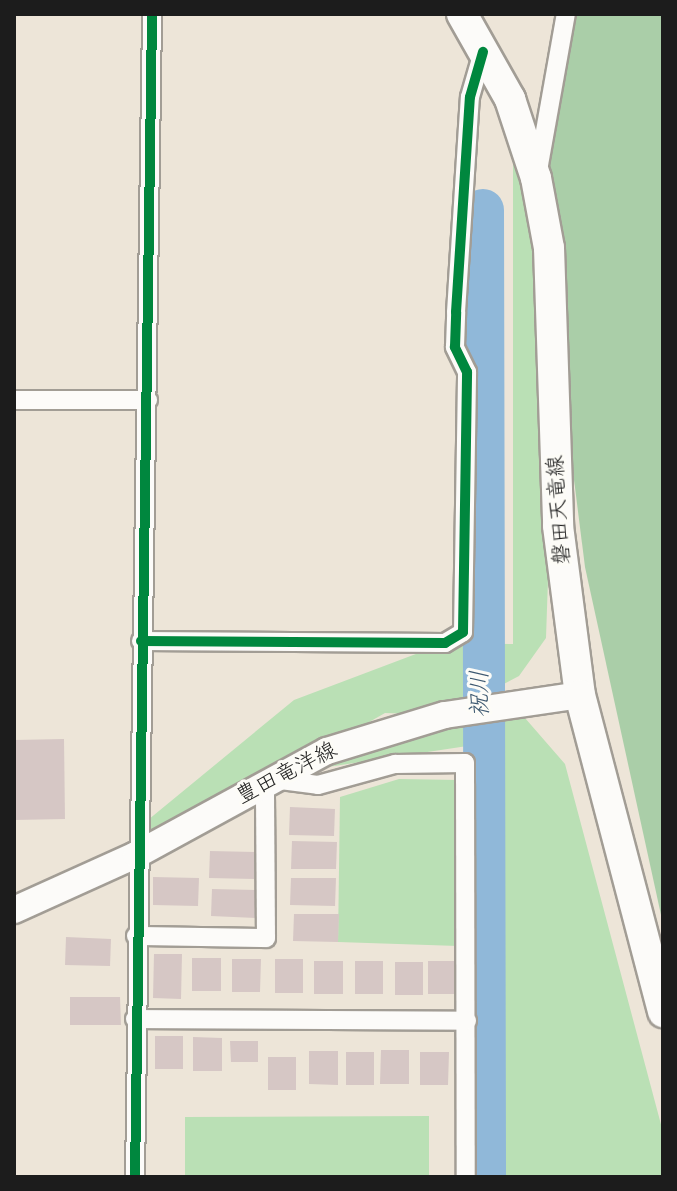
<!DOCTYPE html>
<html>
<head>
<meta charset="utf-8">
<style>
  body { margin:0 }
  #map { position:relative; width:677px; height:1191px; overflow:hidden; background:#ede5d8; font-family:Kalam,"Klee One",sans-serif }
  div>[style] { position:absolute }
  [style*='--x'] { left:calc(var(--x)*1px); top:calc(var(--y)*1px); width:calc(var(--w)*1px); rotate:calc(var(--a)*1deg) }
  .green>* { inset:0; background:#bae0b5 }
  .forest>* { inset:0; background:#aacea8 }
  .river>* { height:42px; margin:-21px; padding:0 21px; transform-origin:21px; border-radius:21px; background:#90b8d9 }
  .building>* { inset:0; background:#d6c7c5 }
  .roads { filter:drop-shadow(2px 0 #a29d95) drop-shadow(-2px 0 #a29d95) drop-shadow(0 2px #a29d95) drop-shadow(0 -2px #a29d95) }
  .street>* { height:18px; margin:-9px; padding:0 9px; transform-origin:9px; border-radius:9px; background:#fcfbf9 }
  .secondary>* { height:26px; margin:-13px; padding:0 13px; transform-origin:13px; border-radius:13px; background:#fcfbf9 }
  .primary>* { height:30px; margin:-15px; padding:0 15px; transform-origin:15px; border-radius:15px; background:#fcfbf9 }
  .cycleway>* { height:10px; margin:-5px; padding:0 5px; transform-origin:5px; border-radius:5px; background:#00873e }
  span { translate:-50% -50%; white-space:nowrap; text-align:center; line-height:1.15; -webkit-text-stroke:6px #fdfcf7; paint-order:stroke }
  .street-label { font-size:22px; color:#1c1c1c }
  .water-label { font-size:24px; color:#3e5971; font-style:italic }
  .frame { position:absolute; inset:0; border:16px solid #1c1c1c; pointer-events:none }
</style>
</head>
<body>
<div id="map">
  <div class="green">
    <div style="clip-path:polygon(513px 110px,555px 375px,546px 638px,519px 676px,445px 715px,385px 713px,152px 846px,137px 829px,294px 700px,445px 643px,513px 644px)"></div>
    <div style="clip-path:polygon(525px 718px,565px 764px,663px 1132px,663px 1177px,479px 1177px,474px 745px,321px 768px,441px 730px)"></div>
    <div style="clip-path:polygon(399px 779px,458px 780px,458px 946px,338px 942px,340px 797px)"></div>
    <div style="clip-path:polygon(429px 1116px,429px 1177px,185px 1177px,185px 1117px)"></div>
  </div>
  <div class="forest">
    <div style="clip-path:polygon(556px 14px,663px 14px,663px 924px,585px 567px,536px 178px)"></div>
  </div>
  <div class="river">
    <div style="--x:483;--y:210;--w:967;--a:89.88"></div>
  </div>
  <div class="building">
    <div style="clip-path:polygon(64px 739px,65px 819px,14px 820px,14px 740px)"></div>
    <div style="clip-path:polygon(290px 807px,335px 809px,334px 836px,289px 835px)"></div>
    <div style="clip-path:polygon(292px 841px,337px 842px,336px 869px,291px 869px)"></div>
    <div style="clip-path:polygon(210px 851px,255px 852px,254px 879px,209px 878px)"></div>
    <div style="clip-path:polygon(153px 877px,199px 878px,198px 906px,153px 905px)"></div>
    <div style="clip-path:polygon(291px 878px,336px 878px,335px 906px,290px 905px)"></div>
    <div style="clip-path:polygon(212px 889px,257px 890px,256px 918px,211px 916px)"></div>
    <div style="clip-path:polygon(294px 914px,339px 914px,338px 942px,293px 941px)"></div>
    <div style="clip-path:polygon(66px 937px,111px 939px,110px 966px,65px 965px)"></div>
    <div style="clip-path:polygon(154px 954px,182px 954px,181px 999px,153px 998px)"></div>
    <div style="clip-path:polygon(192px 958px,221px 958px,221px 991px,192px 991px)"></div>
    <div style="clip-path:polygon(232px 959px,261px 959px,260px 992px,232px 992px)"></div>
    <div style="clip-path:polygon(275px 959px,303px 959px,303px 993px,275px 993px)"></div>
    <div style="clip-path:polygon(314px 961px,343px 961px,343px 994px,314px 994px)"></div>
    <div style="clip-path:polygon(355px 961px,383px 961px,383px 994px,355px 994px)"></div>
    <div style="clip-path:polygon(428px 961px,457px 961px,456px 994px,428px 994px)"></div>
    <div style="clip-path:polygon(395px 962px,423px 962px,423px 995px,395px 995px)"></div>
    <div style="clip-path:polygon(70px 997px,120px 997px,121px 1025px,70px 1025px)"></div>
    <div style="clip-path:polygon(155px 1036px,183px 1036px,183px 1069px,155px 1069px)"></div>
    <div style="clip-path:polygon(193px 1037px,222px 1038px,222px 1071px,193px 1071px)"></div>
    <div style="clip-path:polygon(230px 1041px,258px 1041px,258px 1062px,231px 1062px)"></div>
    <div style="clip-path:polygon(381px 1050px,409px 1050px,409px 1084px,380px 1084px)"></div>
    <div style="clip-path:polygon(309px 1051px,338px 1051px,338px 1085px,309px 1084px)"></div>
    <div style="clip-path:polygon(346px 1052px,374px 1052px,374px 1085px,346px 1085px)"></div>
    <div style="clip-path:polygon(420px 1052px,449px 1052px,448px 1085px,420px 1085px)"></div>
    <div style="clip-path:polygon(268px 1057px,296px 1057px,296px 1090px,268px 1090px)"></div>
  </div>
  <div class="roads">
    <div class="street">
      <div style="--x:537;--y:176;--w:165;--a:-79.9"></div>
      <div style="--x:14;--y:400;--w:134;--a:0"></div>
      <div style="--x:141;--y:641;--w:304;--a:0.4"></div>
      <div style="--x:445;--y:643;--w:21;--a:-31"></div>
      <div style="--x:463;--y:632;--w:260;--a:-89.1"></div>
      <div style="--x:467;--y:372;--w:28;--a:-116"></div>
      <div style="--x:455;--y:347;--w:35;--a:-88"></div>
      <div style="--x:456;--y:312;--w:215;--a:-86.3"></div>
      <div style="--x:470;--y:97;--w:47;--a:-73.9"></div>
      <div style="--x:273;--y:779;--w:45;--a:7.6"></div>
      <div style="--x:318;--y:785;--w:80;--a:-15.3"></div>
      <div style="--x:395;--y:764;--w:70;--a:-0.8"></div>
      <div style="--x:465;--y:763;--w:414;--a:89.9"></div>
      <div style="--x:136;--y:936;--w:130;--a:0.9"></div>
      <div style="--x:266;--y:938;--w:155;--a:-90.4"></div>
      <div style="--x:135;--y:1019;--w:332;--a:0.3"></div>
      <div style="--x:135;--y:1177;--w:1163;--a:-89.16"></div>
    </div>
    <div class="secondary">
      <div style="--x:14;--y:910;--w:134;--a:-24.3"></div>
      <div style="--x:136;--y:855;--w:217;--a:-28.6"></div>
      <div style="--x:327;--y:751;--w:123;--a:-17"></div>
      <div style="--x:445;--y:715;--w:136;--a:-8.4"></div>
    </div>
    <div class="primary">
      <div style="--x:462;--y:14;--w:98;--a:60.5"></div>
      <div style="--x:510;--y:99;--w:83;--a:71.8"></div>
      <div style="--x:536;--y:178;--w:71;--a:79.5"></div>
      <div style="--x:549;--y:248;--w:278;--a:88.1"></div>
      <div style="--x:558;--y:526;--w:170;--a:82.6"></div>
      <div style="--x:580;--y:695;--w:328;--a:75.3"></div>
    </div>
  </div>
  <div class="cycleway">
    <div style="--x:141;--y:641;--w:304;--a:0.4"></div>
    <div style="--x:445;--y:643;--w:21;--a:-31"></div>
    <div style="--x:463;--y:632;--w:260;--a:-89.1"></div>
    <div style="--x:467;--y:372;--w:28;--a:-116"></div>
    <div style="--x:455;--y:347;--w:35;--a:-88"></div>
    <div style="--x:456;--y:312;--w:215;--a:-86.3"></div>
    <div style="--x:470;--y:97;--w:47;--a:-73.9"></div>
    <div style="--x:135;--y:1177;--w:1163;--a:-89.16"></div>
  </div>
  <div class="street-label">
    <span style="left:560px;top:510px;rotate:-94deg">磐田天竜線</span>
    <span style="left:287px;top:774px;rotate:-27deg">豊田竜洋線</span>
  </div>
  <div class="water-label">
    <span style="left:481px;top:694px;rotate:-91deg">祝川</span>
  </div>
  <div class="frame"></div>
</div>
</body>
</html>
